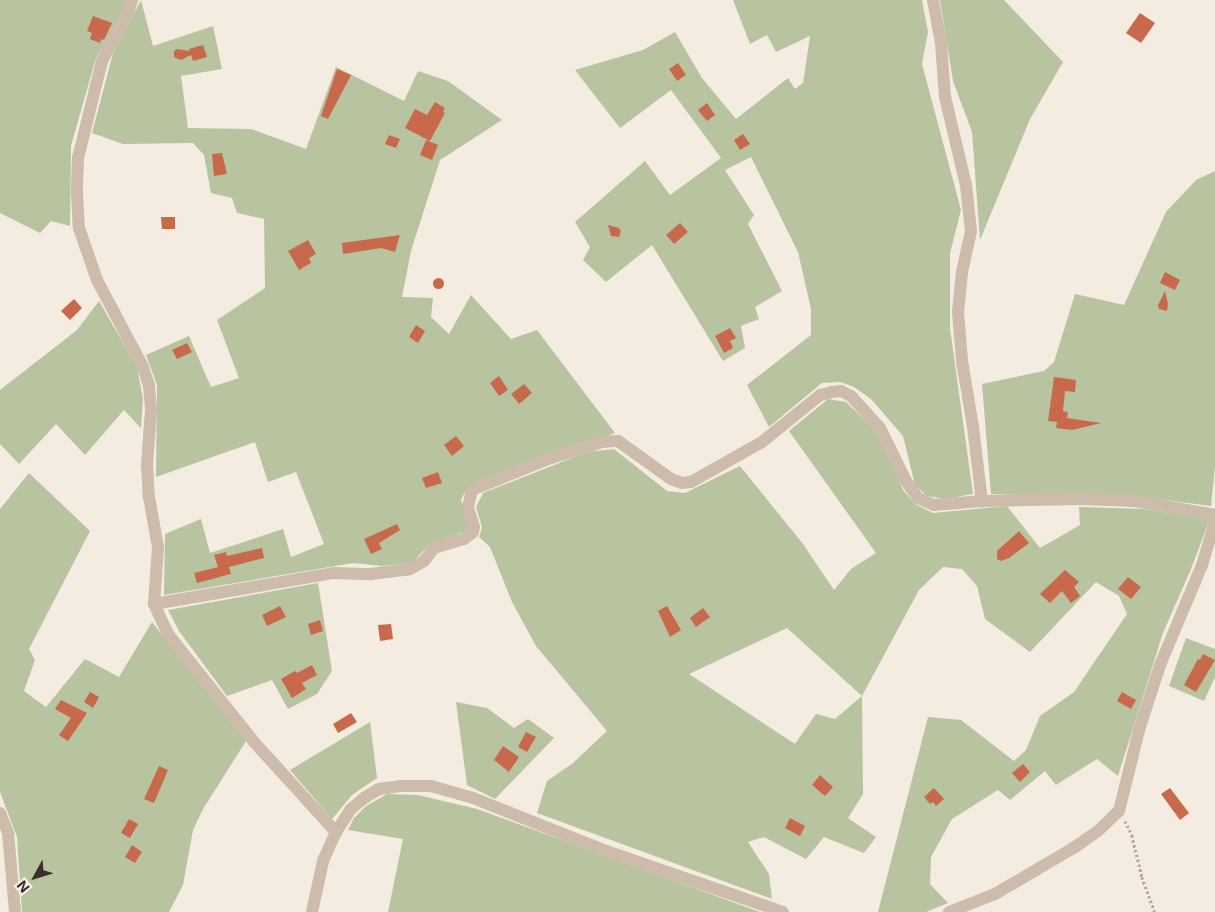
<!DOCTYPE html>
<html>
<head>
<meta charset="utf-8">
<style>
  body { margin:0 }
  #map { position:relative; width:1215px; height:912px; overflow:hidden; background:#f4ebe1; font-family:Inter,sans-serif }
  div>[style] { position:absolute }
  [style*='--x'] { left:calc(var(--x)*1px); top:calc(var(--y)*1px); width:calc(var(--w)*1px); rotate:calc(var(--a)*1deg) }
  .green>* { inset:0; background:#b8c4a0 }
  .building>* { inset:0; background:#c8694b }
  .round { border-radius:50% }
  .path>* { height:2.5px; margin-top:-1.25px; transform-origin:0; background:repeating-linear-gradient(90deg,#b9a596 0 2.5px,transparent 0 5px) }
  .minor>* { height:12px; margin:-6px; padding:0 6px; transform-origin:6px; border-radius:6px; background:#cdbbac }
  span { translate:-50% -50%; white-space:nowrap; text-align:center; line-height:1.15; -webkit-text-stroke:4px #fbf5ee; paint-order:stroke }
  .north { position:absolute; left:10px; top:852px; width:50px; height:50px; -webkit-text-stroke:4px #fbf5ee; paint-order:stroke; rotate:231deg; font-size:14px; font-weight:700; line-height:20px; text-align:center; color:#3b302b }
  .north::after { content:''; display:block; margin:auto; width:18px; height:22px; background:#3b302b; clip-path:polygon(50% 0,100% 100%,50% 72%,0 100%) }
</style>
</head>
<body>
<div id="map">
  <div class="green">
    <div style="clip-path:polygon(0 0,129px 0,126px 9px,96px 58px,71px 146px,70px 226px,51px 221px,40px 233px,0 213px)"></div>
    <div style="clip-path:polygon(141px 0,153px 46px,213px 26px,222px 69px,181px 76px,188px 128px,251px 129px,306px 149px,336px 67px,404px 101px,418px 71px,448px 81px,502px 120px,440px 160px,411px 251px,402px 297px,433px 298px,431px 317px,449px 334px,471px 295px,511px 339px,537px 330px,615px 433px,468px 486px,461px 500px,469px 524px,467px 531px,430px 544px,412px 563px,382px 566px,353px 563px,164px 595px,165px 534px,201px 519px,210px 553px,283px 529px,291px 557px,324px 544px,296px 472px,268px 482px,255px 442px,156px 477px,157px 385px,146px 355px,189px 336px,211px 387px,239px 378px,217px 320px,265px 288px,264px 219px,237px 213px,232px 198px,211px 193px,204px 155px,193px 143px,123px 144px,92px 133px,113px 53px)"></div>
    <div style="clip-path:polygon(733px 0,922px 0,928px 32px,922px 64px,961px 210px,950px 253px,950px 328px,973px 494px,945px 499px,927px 496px,915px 485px,903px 436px,871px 399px,854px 387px,840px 382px,822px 383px,769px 427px,747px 385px,811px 335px,811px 309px,798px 252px,751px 157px,725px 170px,754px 215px,748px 224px,782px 291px,755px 307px,759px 319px,741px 326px,745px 348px,723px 361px,652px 245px,606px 282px,583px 260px,590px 247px,575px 222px,645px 161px,670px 195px,721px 158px,671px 90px,620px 128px,575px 70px,643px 50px,675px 32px,702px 78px,736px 119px,788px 78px,795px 89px,803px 83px,810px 36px,776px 52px,767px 35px,750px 44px)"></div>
    <div style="clip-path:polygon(940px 0,1004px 0,1063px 62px,1030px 119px,980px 240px,972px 132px,953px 81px)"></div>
    <div style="clip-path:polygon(1215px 171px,1215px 466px,1211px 506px,1157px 499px,991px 494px,982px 384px,1044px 371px,1054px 362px,1075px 294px,1124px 305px,1166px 212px,1196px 180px)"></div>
    <div style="clip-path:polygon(99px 301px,137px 367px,143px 399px,141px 428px,124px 410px,85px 455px,56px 424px,19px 464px,0 444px,0 390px,77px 330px)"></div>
    <div style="clip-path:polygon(evenodd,828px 399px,846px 402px,871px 426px,882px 441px,903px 490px,915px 504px,933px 513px,1007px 506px,1040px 548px,1080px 525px,1079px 507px,1145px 509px,1210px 519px,1191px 569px,1163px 633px,1118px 776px,1097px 759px,1056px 785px,1045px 771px,1010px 800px,998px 790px,952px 819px,931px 857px,930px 884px,948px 903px,926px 912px,878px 912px,928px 717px,961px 720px,1014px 761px,1026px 750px,1040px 716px,1074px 692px,1127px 614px,1119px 596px,1096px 582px,1030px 652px,985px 619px,977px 586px,962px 569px,943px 567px,919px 590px,862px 696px,863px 794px,848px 818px,876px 837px,864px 853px,824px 837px,806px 859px,764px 837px,748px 842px,769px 874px,772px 899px,537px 813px,547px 781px,573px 763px,607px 731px,536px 646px,512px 602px,490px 547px,479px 537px,482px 527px,476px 507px,483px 493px,587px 452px,614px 449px,667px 491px,685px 493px,740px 466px,803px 544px,834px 590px,851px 569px,876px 553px,789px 431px,828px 399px,787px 628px,862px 696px,835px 719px,816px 714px,795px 744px,689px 674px,787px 628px)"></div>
    <div style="clip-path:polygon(29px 473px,90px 531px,29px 649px,35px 660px,24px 691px,46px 707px,85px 659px,119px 677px,152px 622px,246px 741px,203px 809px,193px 830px,183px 885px,169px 912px,22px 912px,17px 837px,0 792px,0 509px)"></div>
    <div style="clip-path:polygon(318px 583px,332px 671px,317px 694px,288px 709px,272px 680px,227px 696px,179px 631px,168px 610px)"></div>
    <div style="clip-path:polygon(1186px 638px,1215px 649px,1215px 677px,1204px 701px,1169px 686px)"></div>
    <div style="clip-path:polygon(456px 702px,487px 708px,514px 728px,528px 719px,554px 738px,495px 799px,467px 785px)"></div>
    <div style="clip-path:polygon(370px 722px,377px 778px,352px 795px,332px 819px,290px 770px)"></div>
    <div style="clip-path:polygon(387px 794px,418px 795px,477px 809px,760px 912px,388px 912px,403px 839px,348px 830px,354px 818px,366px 806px)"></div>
  </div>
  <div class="building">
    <div style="clip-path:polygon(1140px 13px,1155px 23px,1141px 43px,1126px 33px)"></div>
    <div style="clip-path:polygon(93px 16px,112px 23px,104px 40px,101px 39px,100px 43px,90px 39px,92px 33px,87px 31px)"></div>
    <div style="clip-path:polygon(203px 45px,207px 57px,193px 61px,191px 55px,181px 60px,174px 57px,174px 51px,177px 49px,190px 51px,189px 49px)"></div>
    <div style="clip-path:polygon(678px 63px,686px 75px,677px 81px,669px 69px)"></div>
    <div style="clip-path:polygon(337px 69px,351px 75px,328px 119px,321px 116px)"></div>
    <div style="clip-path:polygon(435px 102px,445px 108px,443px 112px,445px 113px,430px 141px,405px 128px,415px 109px,427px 115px)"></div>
    <div style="clip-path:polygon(707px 103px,715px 115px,707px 121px,698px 110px)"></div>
    <div style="clip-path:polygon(743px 134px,750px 144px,740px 150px,734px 140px)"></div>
    <div style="clip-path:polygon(389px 135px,400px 139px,396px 148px,385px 144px)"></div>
    <div style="clip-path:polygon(426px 140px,438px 145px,432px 160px,420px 155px)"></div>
    <div style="clip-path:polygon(222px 153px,227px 174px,214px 176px,212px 154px)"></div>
    <div style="clip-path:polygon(161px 217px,175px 217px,175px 229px,162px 229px)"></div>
    <div style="clip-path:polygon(680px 223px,688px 232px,674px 244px,666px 235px)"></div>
    <div style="clip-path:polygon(608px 225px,619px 228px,621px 231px,619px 237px,611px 236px)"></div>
    <div style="clip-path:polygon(400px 235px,395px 252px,381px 248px,343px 254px,342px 243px)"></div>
    <div style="clip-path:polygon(308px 240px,316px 254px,309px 258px,311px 263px,299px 270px,288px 251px)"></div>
    <div style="clip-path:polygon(1165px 272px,1180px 280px,1175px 290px,1160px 283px)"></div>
    <div class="round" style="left:432.5px;top:277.5px;width:11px;height:11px"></div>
    <div style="clip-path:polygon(1165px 291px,1168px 304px,1167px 311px,1159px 309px,1158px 305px)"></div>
    <div style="clip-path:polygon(74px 299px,82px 308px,70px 320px,61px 311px)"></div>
    <div style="clip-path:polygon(416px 325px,425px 331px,418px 343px,409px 337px)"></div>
    <div style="clip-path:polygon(730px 328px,736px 338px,730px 341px,733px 348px,724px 353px,715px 336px)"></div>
    <div style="clip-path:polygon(187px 343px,192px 352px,177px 359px,172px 350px)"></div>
    <div style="clip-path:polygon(499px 376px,508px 390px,499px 396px,490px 383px)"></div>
    <div style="clip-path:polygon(1054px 377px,1076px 380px,1075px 392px,1065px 391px,1063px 411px,1068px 412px,1067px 418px,1101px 423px,1072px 430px,1056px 428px,1057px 422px,1048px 421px)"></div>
    <div style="clip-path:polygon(524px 384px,532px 393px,519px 404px,511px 394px)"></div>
    <div style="clip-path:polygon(456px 436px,464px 446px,452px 456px,444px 445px)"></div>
    <div style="clip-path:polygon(438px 472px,442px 483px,426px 488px,422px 478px)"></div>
    <div style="clip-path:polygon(397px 524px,400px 530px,379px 543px,382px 549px,371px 554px,364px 539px)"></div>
    <div style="clip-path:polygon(1019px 531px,1029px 543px,1009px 558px,1001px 561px,997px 559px,997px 551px)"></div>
    <div style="clip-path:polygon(262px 548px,264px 558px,229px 567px,231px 574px,197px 583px,194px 573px,218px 567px,214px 555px,226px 552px,227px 556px)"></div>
    <div style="clip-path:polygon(1065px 570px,1079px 582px,1074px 587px,1080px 596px,1071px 603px,1062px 591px,1050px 603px,1040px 594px)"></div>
    <div style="clip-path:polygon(1128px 577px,1141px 587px,1131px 599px,1118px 589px)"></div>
    <div style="clip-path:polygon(280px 606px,286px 617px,267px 626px,262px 615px)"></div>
    <div style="clip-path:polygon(667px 606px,681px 630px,670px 637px,658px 611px)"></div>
    <div style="clip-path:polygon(703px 608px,710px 617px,696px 627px,690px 618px)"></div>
    <div style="clip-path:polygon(320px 620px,323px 631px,311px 635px,308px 624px)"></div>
    <div style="clip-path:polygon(391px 624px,393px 639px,380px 641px,378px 625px)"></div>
    <div style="clip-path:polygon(1203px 654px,1215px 660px,1196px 692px,1184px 685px,1198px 659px,1200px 660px)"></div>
    <div style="clip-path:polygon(312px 665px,317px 675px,302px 683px,306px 689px,292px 698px,281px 679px,295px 671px,297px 673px)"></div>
    <div style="clip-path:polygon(90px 692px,99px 697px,93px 708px,84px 702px)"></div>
    <div style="clip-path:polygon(1122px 692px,1136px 700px,1131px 709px,1117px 701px)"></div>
    <div style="clip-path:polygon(61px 700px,87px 713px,68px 741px,59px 735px,71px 718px,55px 709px)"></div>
    <div style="clip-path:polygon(351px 713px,357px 722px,338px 733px,333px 724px)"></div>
    <div style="clip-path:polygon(526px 732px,536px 737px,527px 752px,518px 747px)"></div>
    <div style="clip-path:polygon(503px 746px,519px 757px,509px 772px,494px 760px)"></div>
    <div style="clip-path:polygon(1023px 764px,1030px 772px,1020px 782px,1012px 773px)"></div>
    <div style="clip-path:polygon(159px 766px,168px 770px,154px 803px,144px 799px)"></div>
    <div style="clip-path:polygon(820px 775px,833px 787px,825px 796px,812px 785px)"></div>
    <div style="clip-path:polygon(934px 788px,944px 799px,936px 806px,933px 802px,930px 804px,924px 797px)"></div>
    <div style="clip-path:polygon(1170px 788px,1189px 813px,1180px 820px,1161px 794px)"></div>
    <div style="clip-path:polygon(790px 818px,805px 826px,800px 836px,785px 828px)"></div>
    <div style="clip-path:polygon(129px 819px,138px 824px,130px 838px,121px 833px)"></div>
    <div style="clip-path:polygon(132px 845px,142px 852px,135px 863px,125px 857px)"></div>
  </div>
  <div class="path">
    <div style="--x:1125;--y:821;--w:16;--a:63"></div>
    <div style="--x:1132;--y:835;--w:43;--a:76.6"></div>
    <div style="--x:1142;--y:877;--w:37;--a:70"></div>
  </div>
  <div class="minor">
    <div style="--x:132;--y:0;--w:10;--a:107"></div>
    <div style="--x:129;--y:10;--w:58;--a:117.9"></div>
    <div style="--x:102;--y:61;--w:100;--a:103.9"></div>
    <div style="--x:78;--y:158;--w:36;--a:92"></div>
    <div style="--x:77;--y:194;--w:34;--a:87"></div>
    <div style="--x:79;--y:228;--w:55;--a:70.9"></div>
    <div style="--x:97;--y:280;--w:98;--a:62.1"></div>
    <div style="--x:143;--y:367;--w:20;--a:72"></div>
    <div style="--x:149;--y:386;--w:24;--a:85"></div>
    <div style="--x:151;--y:410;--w:54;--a:94.2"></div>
    <div style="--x:147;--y:464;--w:33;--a:87"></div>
    <div style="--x:149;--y:497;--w:51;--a:79.8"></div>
    <div style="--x:158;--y:547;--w:57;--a:94"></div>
    <div style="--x:154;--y:604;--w:33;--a:65"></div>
    <div style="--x:168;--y:634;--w:50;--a:51.5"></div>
    <div style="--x:199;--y:673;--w:88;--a:51.4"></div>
    <div style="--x:254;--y:742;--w:122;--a:47.7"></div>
    <div style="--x:933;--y:0;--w:44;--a:79.5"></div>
    <div style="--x:941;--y:43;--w:54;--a:85.8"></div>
    <div style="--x:945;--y:97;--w:90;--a:76.6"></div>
    <div style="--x:966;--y:185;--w:46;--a:83.8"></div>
    <div style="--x:971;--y:231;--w:42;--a:102.4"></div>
    <div style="--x:962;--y:272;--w:40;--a:95.7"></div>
    <div style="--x:958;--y:312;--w:49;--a:85.3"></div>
    <div style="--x:962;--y:361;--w:67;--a:80.5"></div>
    <div style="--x:973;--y:427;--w:75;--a:83.1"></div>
    <div style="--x:154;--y:604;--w:183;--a:-9.8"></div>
    <div style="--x:334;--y:573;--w:37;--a:2"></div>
    <div style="--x:371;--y:574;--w:39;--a:-7"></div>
    <div style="--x:410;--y:569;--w:16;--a:-30"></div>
    <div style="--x:424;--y:561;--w:16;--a:-52"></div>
    <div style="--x:434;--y:548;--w:31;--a:-17"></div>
    <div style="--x:464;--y:539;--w:11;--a:-38"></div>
    <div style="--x:473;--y:532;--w:5;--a:-79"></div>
    <div style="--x:474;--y:527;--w:21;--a:-107"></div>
    <div style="--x:468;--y:507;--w:17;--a:-77"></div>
    <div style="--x:472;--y:490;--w:85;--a:-22.1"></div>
    <div style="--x:551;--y:458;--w:53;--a:-17.4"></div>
    <div style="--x:602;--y:442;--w:16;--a:-4"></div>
    <div style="--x:618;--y:441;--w:65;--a:35.6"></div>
    <div style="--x:671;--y:479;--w:12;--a:20"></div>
    <div style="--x:682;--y:483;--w:9;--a:-6"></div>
    <div style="--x:691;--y:482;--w:81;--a:-29.4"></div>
    <div style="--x:762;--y:442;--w:75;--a:-39"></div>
    <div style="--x:820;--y:395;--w:12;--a:-14"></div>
    <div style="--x:832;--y:392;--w:9;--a:-6"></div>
    <div style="--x:841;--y:391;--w:11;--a:27"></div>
    <div style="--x:851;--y:396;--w:43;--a:47.8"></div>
    <div style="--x:880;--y:428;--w:59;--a:63.9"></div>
    <div style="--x:906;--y:481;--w:21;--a:55"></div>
    <div style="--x:918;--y:498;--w:17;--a:24"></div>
    <div style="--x:934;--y:505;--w:48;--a:-4.8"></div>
    <div style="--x:982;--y:501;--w:100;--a:-1.1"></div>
    <div style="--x:1082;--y:499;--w:53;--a:2.2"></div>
    <div style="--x:1135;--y:501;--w:81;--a:9.9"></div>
    <div style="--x:0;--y:813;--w:22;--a:68"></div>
    <div style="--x:8;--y:833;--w:79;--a:84.9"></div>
    <div style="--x:312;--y:912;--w:52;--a:-77.8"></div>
    <div style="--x:323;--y:861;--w:32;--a:-66"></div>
    <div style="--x:336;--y:832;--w:27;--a:-57"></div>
    <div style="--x:351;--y:809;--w:17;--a:-40"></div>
    <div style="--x:364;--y:798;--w:17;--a:-31"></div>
    <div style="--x:379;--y:789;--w:21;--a:-8"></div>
    <div style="--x:400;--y:786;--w:31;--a:0"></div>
    <div style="--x:431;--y:786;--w:44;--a:15.9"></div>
    <div style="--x:473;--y:798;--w:143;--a:21.7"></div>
    <div style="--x:606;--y:851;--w:187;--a:19"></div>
    <div style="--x:949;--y:912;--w:49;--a:-21.4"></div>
    <div style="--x:995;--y:894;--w:93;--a:-30.4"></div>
    <div style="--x:1075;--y:847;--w:28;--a:-35"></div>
    <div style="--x:1098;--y:831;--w:29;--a:-44"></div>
    <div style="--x:1119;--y:811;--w:83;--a:-76.1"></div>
    <div style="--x:1139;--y:730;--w:68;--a:-72.1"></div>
    <div style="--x:1160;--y:665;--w:108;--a:-67.2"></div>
    <div style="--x:1202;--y:565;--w:45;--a:-73.2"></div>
  </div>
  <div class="north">N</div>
</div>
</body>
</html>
